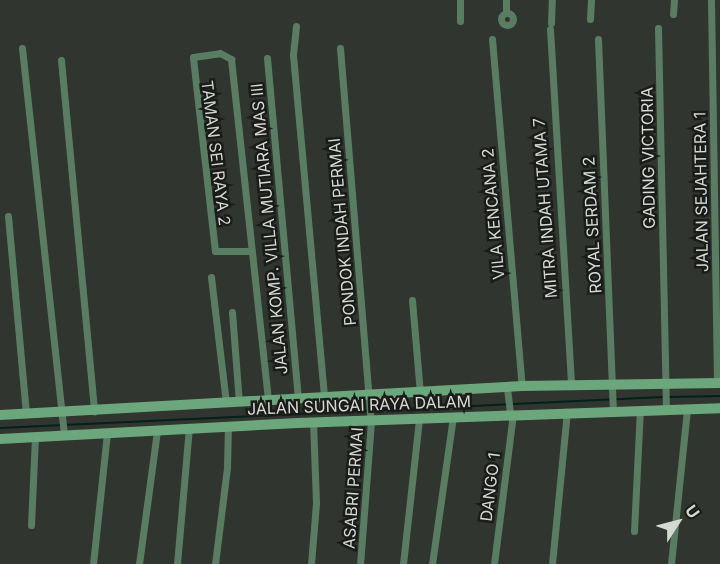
<!DOCTYPE html>
<html>
<head>
<meta charset="utf-8">
<style>
  body { margin:0 }
  #map { position:relative; width:720px; height:564px; overflow:hidden; background:#31352f; font-family:Inter,sans-serif }
  div>[style] { position:absolute }
  [style*='--x'] { left:calc(var(--x)*1px); top:calc(var(--y)*1px); width:calc(var(--w)*1px); rotate:calc(var(--a)*1deg) }
  .stream>* { height:2px; margin:-1px; padding:0 1px; transform-origin:1px; border-radius:1px; background:#022119 }
  .street>* { height:7px; margin:-3.5px; padding:0 3.5px; transform-origin:3.5px; border-radius:3.5px; background:#597d63 }
  .street>.ring { margin:-3.5px; padding:0; box-sizing:content-box; background:none; border:7px solid #597d63; border-radius:50% }
  .secondary>* { height:10px; margin:-5px; padding:0 5px; transform-origin:5px; border-radius:5px; background:#6ba67c }
  span { translate:-50% -50%; white-space:nowrap; text-align:center; line-height:1.15; -webkit-text-stroke:5px #1a1c19; paint-order:stroke }
  .street-label { font-size:16px; color:#d6d8d4 }
  .north { position:absolute; left:648px; top:492px; width:60px; height:60px; -webkit-text-stroke:4px #1a1c19; paint-order:stroke; rotate:54deg; font-size:16px; font-weight:700; line-height:24px; text-align:center; color:#d6d8d4 }
  .north::after { content:''; display:block; margin:auto; width:21px; height:27px; background:#d6d8d4; clip-path:polygon(50% 0,100% 100%,50% 72%,0 100%) }
</style>
</head>
<body>
<div id="map">
  <div class="stream">
    <div style="--x:669;--y:397;--w:51;--a:-1.1"></div>
    <div style="--x:0;--y:428;--w:664;--a:-2.68"></div>
  </div>
  <div class="street">
    <div style="--x:711;--y:0;--w:383;--a:89.1"></div>
    <div style="--x:506;--y:12;--w:12;--a:-90"></div>
    <div class="ring" style="left:501px;top:13px;width:5px;height:5px"></div>
    <div style="--x:673;--y:14;--w:14;--a:-86"></div>
    <div style="--x:590;--y:19;--w:19;--a:-87"></div>
    <div style="--x:460;--y:21;--w:21;--a:-90"></div>
    <div style="--x:551;--y:23;--w:23;--a:-88"></div>
    <div style="--x:296;--y:26;--w:29;--a:96"></div>
    <div style="--x:293;--y:55;--w:343;--a:84.8"></div>
    <div style="--x:658;--y:28;--w:382;--a:88.8"></div>
    <div style="--x:550;--y:29;--w:356;--a:86.6"></div>
    <div style="--x:492;--y:39;--w:348;--a:85.1"></div>
    <div style="--x:598;--y:39;--w:371;--a:87.7"></div>
    <div style="--x:22;--y:48;--w:388;--a:83.8"></div>
    <div style="--x:340;--y:48;--w:375;--a:85.3"></div>
    <div style="--x:371;--y:422;--w:142;--a:94.4"></div>
    <div style="--x:267;--y:58;--w:342;--a:84.8"></div>
    <div style="--x:61;--y:60;--w:353;--a:84.6"></div>
    <div style="--x:8;--y:216;--w:199;--a:84.8"></div>
    <div style="--x:251;--y:251;--w:36;--a:180"></div>
    <div style="--x:215;--y:251;--w:195;--a:-96.5"></div>
    <div style="--x:193;--y:57;--w:27;--a:-8"></div>
    <div style="--x:220;--y:53;--w:13;--a:29"></div>
    <div style="--x:231;--y:59;--w:343;--a:83.8"></div>
    <div style="--x:211;--y:277;--w:127;--a:83.2"></div>
    <div style="--x:412;--y:300;--w:93;--a:85.1"></div>
    <div style="--x:232;--y:312;--w:90;--a:85.6"></div>
    <div style="--x:507;--y:388;--w:26;--a:83"></div>
    <div style="--x:31;--y:525;--w:89;--a:-87.4"></div>
    <div style="--x:634;--y:531;--w:121;--a:-87.2"></div>
    <div style="--x:93;--y:564;--w:133;--a:-83.9"></div>
    <div style="--x:139;--y:564;--w:135;--a:-82.3"></div>
    <div style="--x:177;--y:564;--w:137;--a:-85"></div>
    <div style="--x:215;--y:564;--w:98;--a:-82.9"></div>
    <div style="--x:227;--y:467;--w:41;--a:-88.6"></div>
    <div style="--x:311;--y:564;--w:61;--a:-85.3"></div>
    <div style="--x:316;--y:503;--w:81;--a:-92.1"></div>
    <div style="--x:403;--y:564;--w:146;--a:-83.7"></div>
    <div style="--x:432;--y:564;--w:148;--a:-81.9"></div>
    <div style="--x:494;--y:564;--w:151;--a:-82.8"></div>
    <div style="--x:552;--y:564;--w:153;--a:-84.4"></div>
    <div style="--x:671;--y:564;--w:155;--a:-84.1"></div>
  </div>
  <div class="secondary">
    <div style="--x:0;--y:415;--w:523;--a:-3.18"></div>
    <div style="--x:522;--y:386;--w:198;--a:-0.9"></div>
    <div style="--x:0;--y:439;--w:298;--a:-3.1"></div>
    <div style="--x:298;--y:423;--w:422;--a:-2"></div>
  </div>
  <div class="street-label">
    <span style="left:216px;top:153px;rotate:83deg">TAMAN SEI RAYA 2</span>
    <span style="left:648px;top:158px;rotate:-91deg">GADING VICTORIA</span>
    <span style="left:701px;top:192px;rotate:-91deg">JALAN SEJAHTERA 1</span>
    <span style="left:545px;top:208px;rotate:-94deg">MITRA INDAH UTAMA 7</span>
    <span style="left:493px;top:214px;rotate:-95deg">VILA KENCANA 2</span>
    <span style="left:592px;top:225px;rotate:-93deg">ROYAL SERDAM 2</span>
    <span style="left:269px;top:229px;rotate:-95deg">JALAN KOMP. VILLA MUTIARA MAS III</span>
    <span style="left:342px;top:232px;rotate:-95deg">PONDOK INDAH PERMAI</span>
    <span style="left:359px;top:405px;rotate:-2deg">JALAN SUNGAI RAYA DALAM</span>
    <span style="left:490px;top:487px;rotate:-83deg">DANGO 1</span>
    <span style="left:353px;top:488px;rotate:-86deg">ASABRI PERMAI</span>
  </div>
  <div class="north">U</div>
</div>
</body>
</html>
